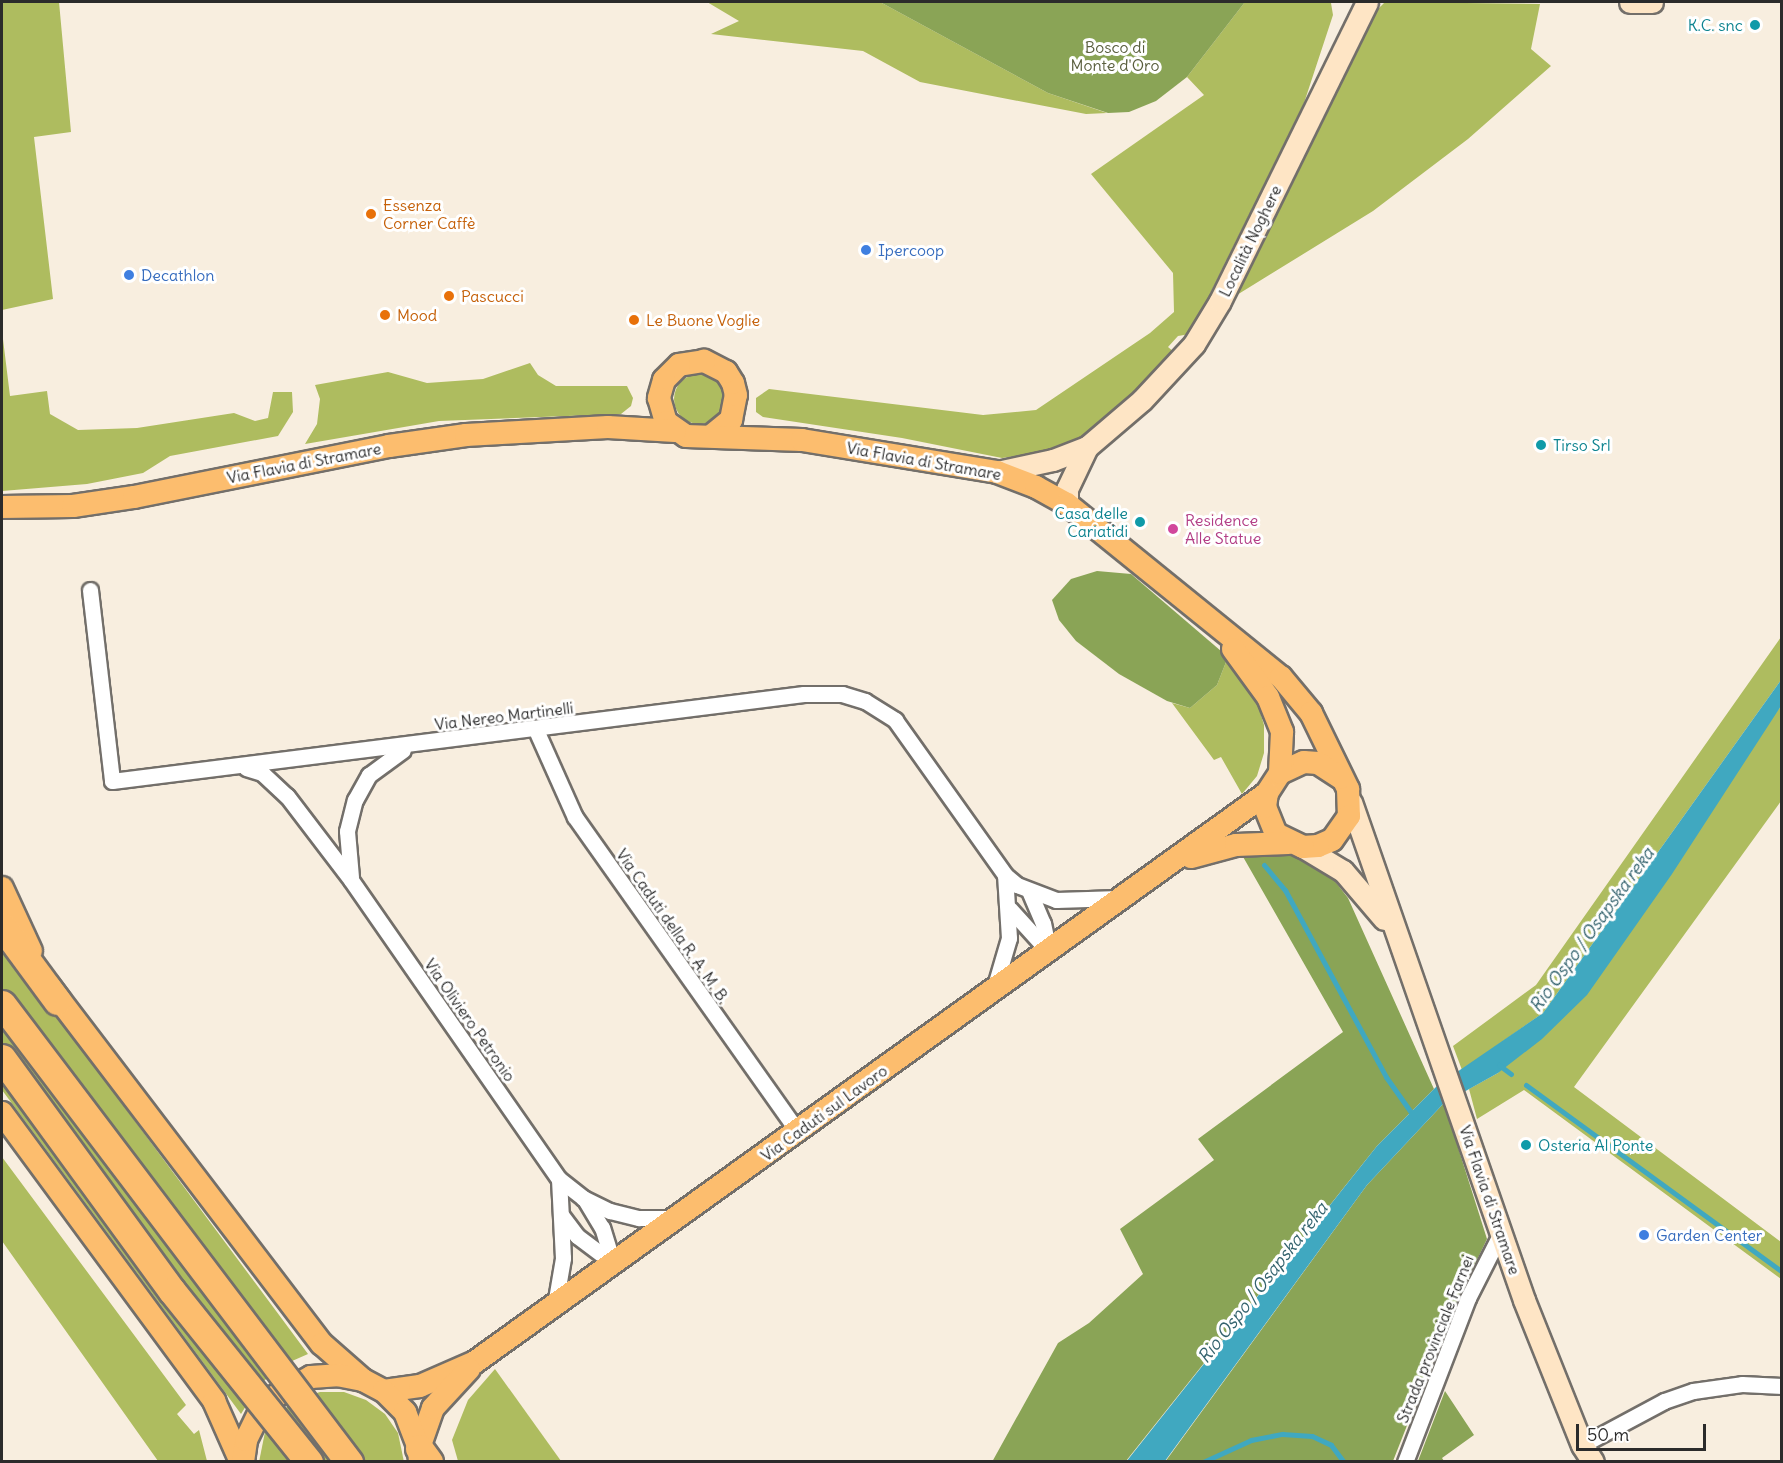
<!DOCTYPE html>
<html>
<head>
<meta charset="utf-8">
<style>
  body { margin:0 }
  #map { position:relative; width:1783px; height:1463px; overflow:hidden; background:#f8eedf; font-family:Delius,sans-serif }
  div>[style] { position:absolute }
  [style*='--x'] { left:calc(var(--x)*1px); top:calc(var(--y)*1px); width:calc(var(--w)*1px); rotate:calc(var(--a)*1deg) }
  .green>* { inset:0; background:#aebc5f }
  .round { border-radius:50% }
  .forest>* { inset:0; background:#8aa456 }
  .water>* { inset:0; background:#40a8c0 }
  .stream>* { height:5px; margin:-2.5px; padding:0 2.5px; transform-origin:2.5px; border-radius:2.5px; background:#40a8c0 }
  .roads { filter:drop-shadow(2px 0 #736f6a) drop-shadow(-2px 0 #736f6a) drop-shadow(0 2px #736f6a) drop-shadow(0 -2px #736f6a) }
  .street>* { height:15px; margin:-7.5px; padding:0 7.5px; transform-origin:7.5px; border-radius:7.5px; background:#fff }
  .secondary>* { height:21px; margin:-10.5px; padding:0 10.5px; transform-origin:10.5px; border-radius:10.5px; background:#fee5c5 }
  .primary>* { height:22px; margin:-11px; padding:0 11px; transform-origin:11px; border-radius:11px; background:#fcbd6e }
  .highway>* { height:27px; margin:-13.5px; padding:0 13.5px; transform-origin:13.5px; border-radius:13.5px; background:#fcbd6e }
  .bridges { filter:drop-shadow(2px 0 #736f6a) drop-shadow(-2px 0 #736f6a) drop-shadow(0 2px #736f6a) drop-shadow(0 -2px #736f6a) }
  .highway-bridge>* { height:27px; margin:-13.5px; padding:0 13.5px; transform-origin:13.5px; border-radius:13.5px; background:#fcbd6e }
  .dots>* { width:16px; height:16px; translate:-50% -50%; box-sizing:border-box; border:3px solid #fff; border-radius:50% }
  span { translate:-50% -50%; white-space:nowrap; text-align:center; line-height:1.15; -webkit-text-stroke:6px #fff; paint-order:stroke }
  .culture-label { font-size:16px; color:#0d838f }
  .right { translate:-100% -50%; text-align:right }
  .left { translate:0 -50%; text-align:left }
  .park-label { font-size:16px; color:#595e3d }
  .food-label { font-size:16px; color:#c56008 }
  .street-label { font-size:16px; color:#2b2b2b }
  .shop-label { font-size:16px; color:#366cbe }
  .hotel-label { font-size:16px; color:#b23c85 }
  .water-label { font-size:18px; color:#34636e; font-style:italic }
  .frame { position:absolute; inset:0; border:3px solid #2b2b2b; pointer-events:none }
  .scale { position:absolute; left:1576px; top:1424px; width:130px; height:27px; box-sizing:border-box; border:3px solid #2b2b2b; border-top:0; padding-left:8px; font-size:18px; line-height:21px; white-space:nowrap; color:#2b2b2b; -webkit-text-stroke:4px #fff; paint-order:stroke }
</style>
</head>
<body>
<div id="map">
  <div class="green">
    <div style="clip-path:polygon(2px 2px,59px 2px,71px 132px,34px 137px,53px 299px,2px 310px)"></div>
    <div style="clip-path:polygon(707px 2px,880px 2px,1048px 93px,1107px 113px,1086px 114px,920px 82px,863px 51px,711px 34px,739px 21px)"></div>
    <div style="clip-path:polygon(1245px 2px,1331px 3px,1333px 15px,1303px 106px,1190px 334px,1178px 336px,1168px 347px,1174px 352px,1134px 396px,1083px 440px,1057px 450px,1002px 458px,902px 438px,763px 417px,756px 412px,756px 398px,769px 389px,983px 415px,1036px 410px,1150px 333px,1174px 312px,1173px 273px,1091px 174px,1204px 95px,1187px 77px)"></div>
    <div style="clip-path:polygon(1385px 2px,1540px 4px,1531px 49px,1551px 66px,1468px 139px,1373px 211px,1232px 298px,1375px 12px)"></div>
    <div style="clip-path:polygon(2px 331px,10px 396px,47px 391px,50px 414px,78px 430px,137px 428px,234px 413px,255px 421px,268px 418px,273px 392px,292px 392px,293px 412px,278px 436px,170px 456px,143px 473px,87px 484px,2px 491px)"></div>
    <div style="clip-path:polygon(530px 363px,538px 375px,556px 386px,627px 386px,633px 398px,631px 406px,621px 414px,439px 421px,305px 444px,317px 424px,320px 399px,315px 385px,388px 372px,427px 383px,483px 379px)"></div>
    <div class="round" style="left:674px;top:374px;width:50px;height:50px"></div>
    <div style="clip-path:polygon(1781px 637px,1781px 680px,1543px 1013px,1462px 1070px,1453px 1046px,1536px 985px)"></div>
    <div style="clip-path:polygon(1228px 657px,1254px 691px,1264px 725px,1264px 753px,1257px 776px,1242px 794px,1221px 757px,1214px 760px,1172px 703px,1190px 708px,1217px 685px)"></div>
    <div style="clip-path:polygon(1781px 706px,1781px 801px,1574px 1087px,1781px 1242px,1781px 1279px,1524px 1090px,1477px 1119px,1469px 1089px,1498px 1073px)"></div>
    <div style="clip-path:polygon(2px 942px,308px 1354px,283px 1365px,259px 1385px,241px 1414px,2px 1090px)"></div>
    <div style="clip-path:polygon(2px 1157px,186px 1405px,177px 1414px,194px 1434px,199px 1430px,207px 1461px,158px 1461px,2px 1241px)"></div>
    <div style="clip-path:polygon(495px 1369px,561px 1461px,458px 1461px,452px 1440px,468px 1400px)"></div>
    <div style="clip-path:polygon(320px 1392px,344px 1392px,366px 1400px,385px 1414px,398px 1433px,404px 1462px,259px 1462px,265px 1432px,279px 1413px,298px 1399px)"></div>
  </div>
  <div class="forest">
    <div style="clip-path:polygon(880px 2px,1245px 2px,1187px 77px,1156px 101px,1129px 112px,1108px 113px,1048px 93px)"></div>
    <div style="clip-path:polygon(1097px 571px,1131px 574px,1228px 657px,1217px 685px,1190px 708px,1167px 701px,1119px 674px,1076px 641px,1059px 620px,1052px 600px,1071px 579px)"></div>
    <div style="clip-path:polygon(1269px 851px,1299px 855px,1327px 871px,1348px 898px,1434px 1089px,1377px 1146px,1126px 1461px,992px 1462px,1058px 1343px,1089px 1323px,1143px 1274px,1120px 1229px,1214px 1160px,1198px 1139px,1343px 1032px,1242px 855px)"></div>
    <div style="clip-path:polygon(1444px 1103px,1487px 1239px,1451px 1314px,1393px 1461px,1165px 1462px,1367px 1185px)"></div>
    <div style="clip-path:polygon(1445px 1391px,1474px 1435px,1442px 1458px,1444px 1461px,1418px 1461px)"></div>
  </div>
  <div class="water">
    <div style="clip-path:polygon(1781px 680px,1781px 706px,1672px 874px,1587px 995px,1542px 1039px,1498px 1073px,1444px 1103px,1367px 1185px,1165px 1461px,1126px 1462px,1377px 1146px,1438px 1085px,1543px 1013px)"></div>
  </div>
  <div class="stream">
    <div style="--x:1264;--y:865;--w:33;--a:50"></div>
    <div style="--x:1285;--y:890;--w:213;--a:61.6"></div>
    <div style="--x:1386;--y:1077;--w:50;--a:54.7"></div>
    <div style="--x:1499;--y:1065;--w:15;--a:37"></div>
    <div style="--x:1526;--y:1085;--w:317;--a:36.1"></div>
    <div style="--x:1203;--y:1462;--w:53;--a:-24.6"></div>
    <div style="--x:1251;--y:1440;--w:32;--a:-11"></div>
    <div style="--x:1282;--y:1434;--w:30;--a:4"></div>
    <div style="--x:1312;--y:1436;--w:21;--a:25"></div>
    <div style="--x:1331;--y:1445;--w:21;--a:53"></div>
  </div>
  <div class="roads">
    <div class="street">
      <div style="--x:90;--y:590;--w:192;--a:83.4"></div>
      <div style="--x:112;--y:781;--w:697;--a:-7.17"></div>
      <div style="--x:804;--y:694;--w:38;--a:0"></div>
      <div style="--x:842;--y:694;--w:24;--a:17"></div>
      <div style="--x:865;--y:701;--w:36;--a:32"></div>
      <div style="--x:895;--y:720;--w:190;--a:54.6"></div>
      <div style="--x:1005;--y:875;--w:16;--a:40"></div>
      <div style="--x:1017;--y:885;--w:42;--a:21"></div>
      <div style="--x:1056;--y:900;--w:63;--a:-1.8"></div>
      <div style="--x:536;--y:730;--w:95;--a:65.9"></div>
      <div style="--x:575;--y:817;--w:386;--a:54.7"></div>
      <div style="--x:246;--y:768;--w:17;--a:17"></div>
      <div style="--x:262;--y:773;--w:34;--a:43"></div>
      <div style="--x:287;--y:796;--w:106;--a:52.7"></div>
      <div style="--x:351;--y:880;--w:364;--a:55.2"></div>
      <div style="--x:559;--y:1179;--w:31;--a:38"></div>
      <div style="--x:583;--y:1198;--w:30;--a:26"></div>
      <div style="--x:610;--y:1211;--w:30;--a:14"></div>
      <div style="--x:639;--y:1218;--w:37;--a:0"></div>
      <div style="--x:351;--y:877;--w:46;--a:-95"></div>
      <div style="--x:347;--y:831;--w:32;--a:-76"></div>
      <div style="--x:355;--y:800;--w:29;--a:-61"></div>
      <div style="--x:369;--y:775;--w:42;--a:-36.3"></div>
      <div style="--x:1030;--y:893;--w:33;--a:67"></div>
      <div style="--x:1043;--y:923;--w:30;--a:78"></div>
      <div style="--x:1010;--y:909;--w:58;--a:47.8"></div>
      <div style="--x:994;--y:989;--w:53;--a:-73.6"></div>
      <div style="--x:1009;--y:938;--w:63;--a:-93.6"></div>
      <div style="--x:562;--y:1216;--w:25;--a:53"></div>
      <div style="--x:577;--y:1236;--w:45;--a:36.9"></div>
      <div style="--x:613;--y:1263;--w:37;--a:-107"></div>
      <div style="--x:602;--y:1228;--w:33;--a:-121"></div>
      <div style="--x:555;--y:1305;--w:48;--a:-80.3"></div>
      <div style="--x:563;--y:1258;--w:79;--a:-92.9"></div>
      <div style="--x:1582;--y:1445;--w:93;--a:-28.2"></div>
      <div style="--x:1664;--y:1401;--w:31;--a:-19"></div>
      <div style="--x:1693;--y:1391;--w:49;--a:-8.1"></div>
      <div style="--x:1742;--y:1384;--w:40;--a:2.9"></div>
      <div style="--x:1405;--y:1462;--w:176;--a:-69"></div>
      <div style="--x:1468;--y:1298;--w:75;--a:-63.1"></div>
    </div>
    <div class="secondary">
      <div style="--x:1630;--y:2;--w:22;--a:0"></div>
      <div style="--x:997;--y:472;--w:57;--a:-12.1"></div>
      <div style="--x:1053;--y:460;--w:36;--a:-21"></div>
      <div style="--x:1087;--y:447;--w:72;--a:-40.5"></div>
      <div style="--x:1142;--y:400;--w:76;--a:-47.1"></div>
      <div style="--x:1194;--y:344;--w:50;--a:-58.8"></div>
      <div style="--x:1220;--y:301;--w:333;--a:-63.8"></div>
      <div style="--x:1067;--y:504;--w:15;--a:-90"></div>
      <div style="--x:1067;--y:489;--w:47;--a:-64.5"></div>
      <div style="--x:1351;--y:802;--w:527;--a:70.84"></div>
      <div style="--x:1524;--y:1300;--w:156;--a:68.2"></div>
      <div style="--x:1582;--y:1445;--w:20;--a:57"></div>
      <div style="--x:1303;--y:847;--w:47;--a:31"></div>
      <div style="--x:1343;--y:871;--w:63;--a:49.5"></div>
    </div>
    <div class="primary">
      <div style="--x:711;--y:436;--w:26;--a:-39"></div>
      <div style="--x:731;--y:420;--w:25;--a:-79"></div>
      <div style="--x:736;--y:395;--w:12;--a:-104"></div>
      <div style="--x:733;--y:383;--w:13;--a:-122"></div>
      <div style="--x:726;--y:372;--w:25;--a:-153"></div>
      <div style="--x:704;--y:361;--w:25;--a:171"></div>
      <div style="--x:679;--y:365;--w:21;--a:135"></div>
      <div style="--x:664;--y:380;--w:19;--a:106"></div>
      <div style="--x:659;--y:398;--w:25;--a:74"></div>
      <div style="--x:666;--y:422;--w:24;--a:35"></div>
      <div style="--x:686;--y:436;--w:116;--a:2"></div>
      <div style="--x:802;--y:440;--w:198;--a:9.3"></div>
      <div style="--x:997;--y:472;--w:42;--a:21"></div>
      <div style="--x:1036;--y:487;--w:35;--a:29"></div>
      <div style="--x:1067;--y:504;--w:275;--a:39"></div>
      <div style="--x:1281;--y:677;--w:47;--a:50.2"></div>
      <div style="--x:1311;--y:713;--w:85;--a:64"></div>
      <div style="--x:1348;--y:789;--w:27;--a:88"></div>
      <div style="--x:1349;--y:816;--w:29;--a:125"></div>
      <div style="--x:1332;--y:840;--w:15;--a:157"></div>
      <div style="--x:1318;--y:846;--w:15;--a:176"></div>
      <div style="--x:1303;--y:847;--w:30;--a:-154"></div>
      <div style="--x:1276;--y:834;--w:29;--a:-112"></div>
      <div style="--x:1265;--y:807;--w:14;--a:-82"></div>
      <div style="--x:1267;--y:793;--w:24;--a:-57"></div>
      <div style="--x:1280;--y:773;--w:26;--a:-25"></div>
      <div style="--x:1304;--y:762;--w:14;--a:4"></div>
      <div style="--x:1318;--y:763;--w:27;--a:33"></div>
      <div style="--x:2;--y:507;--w:71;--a:-0.8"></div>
      <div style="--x:73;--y:506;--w:62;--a:-8.4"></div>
      <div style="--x:134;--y:497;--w:260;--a:-11.3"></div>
      <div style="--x:389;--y:446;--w:78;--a:-8.1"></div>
      <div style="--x:466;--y:435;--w:142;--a:-3.2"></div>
      <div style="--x:608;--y:427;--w:67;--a:3.4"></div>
      <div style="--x:1233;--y:649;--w:59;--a:53.9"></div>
      <div style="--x:1268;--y:697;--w:38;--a:68"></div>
      <div style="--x:1282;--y:732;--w:41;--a:92.8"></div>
      <div style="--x:1191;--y:857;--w:47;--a:-14.9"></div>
      <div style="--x:1236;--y:845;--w:52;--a:-2.2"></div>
      <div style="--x:2;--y:888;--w:69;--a:65.3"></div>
      <div style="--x:49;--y:986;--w:450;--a:52.7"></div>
      <div style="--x:322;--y:1344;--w:55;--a:41.3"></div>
      <div style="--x:2;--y:1113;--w:358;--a:53.6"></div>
      <div style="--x:214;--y:1401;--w:67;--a:66.1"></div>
      <div style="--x:384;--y:1391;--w:36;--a:-8"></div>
      <div style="--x:420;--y:1386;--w:60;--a:-23.6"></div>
      <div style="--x:475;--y:1362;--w:975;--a:-35.69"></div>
      <div style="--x:419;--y:1448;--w:42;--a:-70.7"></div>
      <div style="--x:433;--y:1408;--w:53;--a:-47.3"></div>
      <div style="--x:243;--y:1462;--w:22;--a:-82"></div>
      <div style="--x:246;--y:1440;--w:30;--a:-64"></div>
      <div style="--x:259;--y:1413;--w:20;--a:-49"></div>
      <div style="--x:272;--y:1398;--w:44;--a:-28.3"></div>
      <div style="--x:311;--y:1377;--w:26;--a:-4"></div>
      <div style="--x:337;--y:1375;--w:26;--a:11"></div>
      <div style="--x:363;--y:1380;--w:24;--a:28"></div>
      <div style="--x:384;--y:1391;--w:30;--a:45"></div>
      <div style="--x:405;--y:1412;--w:39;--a:69"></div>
      <div style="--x:419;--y:1448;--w:14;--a:86"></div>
    </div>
    <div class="highway">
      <div style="--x:2;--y:926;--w:93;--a:53.7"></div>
      <div style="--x:419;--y:1448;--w:17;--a:54"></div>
    </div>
  </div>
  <div class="bridges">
    <div class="highway-bridge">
      <div style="--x:2;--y:1004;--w:575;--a:52.85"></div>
      <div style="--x:2;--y:1058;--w:288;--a:53.9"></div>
      <div style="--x:172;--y:1291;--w:219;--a:51.3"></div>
    </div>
  </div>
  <div class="dots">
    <div style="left:1755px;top:25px;background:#0f9aa8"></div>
    <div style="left:371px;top:214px;background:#e8710a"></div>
    <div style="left:866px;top:250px;background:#3f7fe0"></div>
    <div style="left:129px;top:275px;background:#3f7fe0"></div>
    <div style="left:449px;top:296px;background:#e8710a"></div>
    <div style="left:385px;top:315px;background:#e8710a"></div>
    <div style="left:634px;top:320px;background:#e8710a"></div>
    <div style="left:1541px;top:445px;background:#0f9aa8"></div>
    <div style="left:1140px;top:522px;background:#0f9aa8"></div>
    <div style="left:1173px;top:529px;background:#d1479c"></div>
    <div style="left:1526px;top:1145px;background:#0f9aa8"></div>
    <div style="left:1644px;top:1235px;background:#3f7fe0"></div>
  </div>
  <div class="culture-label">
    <span class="right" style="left:1743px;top:25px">K.C. snc</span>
    <span class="left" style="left:1553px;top:445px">Tirso Srl</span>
    <span class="right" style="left:1128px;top:522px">Casa delle<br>Cariatidi</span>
    <span class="left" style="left:1538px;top:1145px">Osteria Al Ponte</span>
  </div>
  <div class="park-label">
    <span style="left:1115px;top:56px">Bosco di<br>Monte d'Oro</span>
  </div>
  <div class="food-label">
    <span class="left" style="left:383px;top:214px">Essenza<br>Corner Caffè</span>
    <span class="left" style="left:461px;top:296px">Pascucci</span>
    <span class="left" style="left:397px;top:315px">Mood</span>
    <span class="left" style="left:646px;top:320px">Le Buone Voglie</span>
  </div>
  <div class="street-label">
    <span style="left:1250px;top:241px;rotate:-64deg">Località Noghere</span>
    <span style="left:924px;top:461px;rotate:10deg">Via Flavia di Stramare</span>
    <span style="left:304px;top:463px;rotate:-11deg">Via Flavia di Stramare</span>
    <span style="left:504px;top:716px;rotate:-7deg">Via Nereo Martinelli</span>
    <span style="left:673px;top:926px;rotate:55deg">Via Caduti della R. A. M. B.</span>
    <span style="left:470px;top:1020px;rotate:55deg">Via Oliviero Petronio</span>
    <span style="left:824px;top:1113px;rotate:-36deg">Via Caduti sul Lavoro</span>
    <span style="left:1490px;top:1200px;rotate:71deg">Via Flavia di Stramare</span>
    <span style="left:1435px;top:1339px;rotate:-68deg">Strada provinciale Farnei</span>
  </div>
  <div class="shop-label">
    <span class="left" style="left:878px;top:250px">Ipercoop</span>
    <span class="left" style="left:141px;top:275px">Decathlon</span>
    <span class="left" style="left:1656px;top:1235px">Garden Center</span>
  </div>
  <div class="hotel-label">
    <span class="left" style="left:1185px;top:529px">Residence<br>Alle Statue</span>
  </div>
  <div class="water-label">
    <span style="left:1592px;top:930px;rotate:-54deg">Rio Ospo / Osapska reka</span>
    <span style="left:1263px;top:1283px;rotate:-52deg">Rio Ospo / Osapska reka</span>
  </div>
  <div class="frame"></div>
  <div class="scale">50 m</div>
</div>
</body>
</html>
